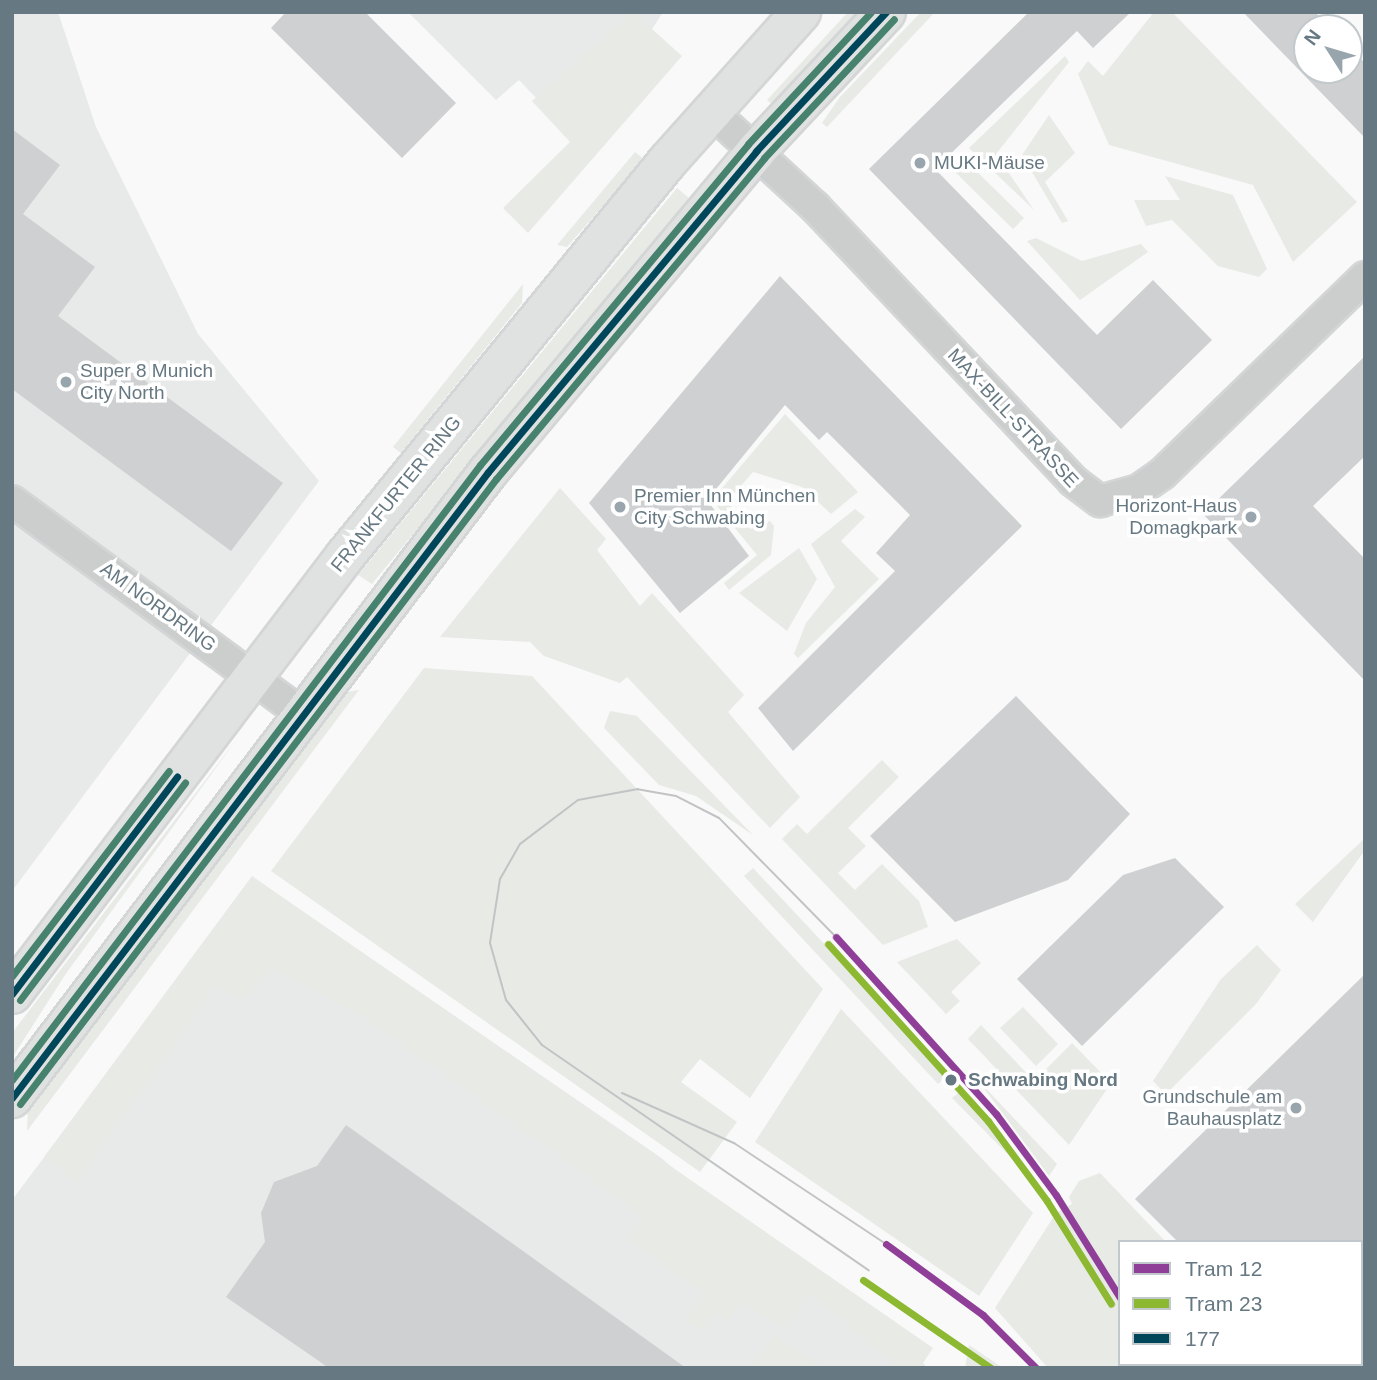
<!DOCTYPE html>
<html>
<head>
<meta charset="utf-8">
<style>
  body { margin:0 }
  #map { position:relative; width:1377px; height:1380px; overflow:hidden; background:#f9f9f9; font-family:Helvetica,sans-serif }
  div>[style] { position:absolute }
  [style*='--x'] { left:calc(var(--x)*1px); top:calc(var(--y)*1px); width:calc(var(--w)*1px); rotate:calc(var(--a)*1deg) }
  .built>* { inset:0; background:#e8e9e9 }
  .green>* { inset:0; background:#e8eae6 }
  .building>* { inset:0; background:#ced0d1 }
  .roads { filter:drop-shadow(2px 0 #d4d5d6) drop-shadow(-2px 0 #d4d5d6) drop-shadow(0 2px #d4d5d6) drop-shadow(0 -2px #d4d5d6) }
  .street>* { height:30px; margin:-15px; padding:0 15px; transform-origin:15px; border-radius:15px; background:#cccece }
  .primary>* { height:38px; margin:-19px; padding:0 19px; transform-origin:19px; border-radius:19px; background:#e0e1e1 }
  .tram>* { height:2px; margin:-1px; padding:0 1px; transform-origin:1px; border-radius:1px; background:#c2c3c4 }
  .bus-1>* { height:7px; margin:-3.5px; padding:0 3.5px; transform-origin:3.5px; border-radius:3.5px; background:#00465a }
  .bus-2>* { height:7px; margin:-3.5px; padding:0 3.5px; transform-origin:3.5px; border-radius:3.5px; background:#46826e }
  .bus-3>* { height:7px; margin:-3.5px; padding:0 3.5px; transform-origin:3.5px; border-radius:3.5px; background:#46826e }
  .tram-1>* { height:7px; margin:-3.5px; padding:0 3.5px; transform-origin:3.5px; border-radius:3.5px; background:#903f98 }
  .tram-2>* { height:7px; margin:-3.5px; padding:0 3.5px; transform-origin:3.5px; border-radius:3.5px; background:#8cb832 }
  .dots>* { width:19px; height:19px; translate:-50% -50%; box-sizing:border-box; border:4px solid #fff; border-radius:50% }
  span { translate:-50% -50%; white-space:nowrap; text-align:center; line-height:1.15; -webkit-text-stroke:7px #fff; paint-order:stroke }
  .poi-label { font-size:19px; color:#667882 }
  .left { translate:0 -50%; text-align:left }
  .right { translate:-100% -50%; text-align:right }
  .street-label { font-size:19px; color:#667882 }
  .stop-label { font-size:19px; color:#667882; font-weight:700 }
  .frame { position:absolute; inset:0; border:14px solid #667882; pointer-events:none }
  .legend { position:absolute; left:1118px; top:1240px; width:245px; height:126px; box-sizing:border-box; background:#fff; border:2px solid #c2c9cd; margin:0; padding:9px 12px; list-style:none; font-size:21px; color:#667882 }
  .legend li { display:flex; align-items:center; gap:14px; height:35px }
  .legend b { width:35px; border:2px solid #c2c9cd }
  .north { position:absolute; left:1293px; top:14px; width:70px; height:70px; box-sizing:border-box; background:#fff; border:2px solid #c2c9cd; border-radius:50%; rotate:307deg; font-size:19px; font-weight:700; line-height:28px; text-align:center; color:#667882 }
  .north::after { content:''; display:block; margin:auto; width:24px; height:32px; background:#99a5ac; clip-path:polygon(50% 0,100% 100%,50% 72%,0 100%) }
</style>
</head>
<body>
<div id="map">
  <div class="built">
    <div style="clip-path:polygon(12px 12px,58px 12px,96px 127px,198px 334px,319px 481px,12px 891px)"></div>
    <div style="clip-path:polygon(408px 12px,663px 12px,579px 143px,519px 80px,496px 100px)"></div>
    <div style="clip-path:polygon(254px 878px,660px 1157px,910px 1368px,12px 1368px,12px 1200px)"></div>
  </div>
  <div class="green">
    <div style="clip-path:polygon(633px 12px,682px 56px,528px 233px,503px 208px,570px 142px,532px 101px)"></div>
    <div style="clip-path:polygon(848px 12px,859px 12px,773px 105px,767px 100px)"></div>
    <div style="clip-path:polygon(921px 12px,935px 12px,827px 127px,822px 123px,840px 97px)"></div>
    <div style="clip-path:polygon(1154px 12px,1172px 12px,1357px 202px,1293px 262px,1253px 185px,1109px 145px,1078px 74px,1088px 61px,1103px 76px)"></div>
    <div style="clip-path:polygon(1065px 56px,1069px 62px,996px 154px,1034px 210px,969px 148px)"></div>
    <div style="clip-path:polygon(1049px 115px,1075px 153px,1045px 182px,1068px 221px,1062px 223px,1022px 155px)"></div>
    <div style="clip-path:polygon(635px 152px,644px 159px,567px 247px,557px 245px)"></div>
    <div style="clip-path:polygon(962px 157px,1024px 218px,1013px 229px,952px 169px)"></div>
    <div style="clip-path:polygon(1165px 176px,1233px 195px,1267px 269px,1259px 277px,1218px 266px,1172px 220px,1146px 226px,1134px 200px,1180px 200px)"></div>
    <div style="clip-path:polygon(677px 188px,689px 198px,372px 584px,358px 575px)"></div>
    <div style="clip-path:polygon(1036px 238px,1082px 261px,1141px 244px,1148px 252px,1080px 300px,1027px 241px)"></div>
    <div style="clip-path:polygon(523px 284px,522px 303px,401px 453px,393px 447px)"></div>
    <div style="clip-path:polygon(785px 414px,858px 492px,831px 514px,802px 487px,753px 472px,727px 502px,751px 529px,770px 521px,774px 526px,771px 555px,729px 590px,724px 583px,757px 555px,712px 500px)"></div>
    <div style="clip-path:polygon(560px 488px,606px 539px,597px 550px,640px 606px,652px 593px,744px 695px,728px 712px,800px 797px,770px 828px,627px 677px,620px 683px,544px 656px,530px 642px,440px 637px)"></div>
    <div style="clip-path:polygon(855px 509px,865px 517px,841px 541px,879px 579px,798px 658px,794px 654px,806px 623px,835px 587px,811px 544px)"></div>
    <div style="clip-path:polygon(799px 548px,817px 579px,787px 631px,739px 593px)"></div>
    <div style="clip-path:polygon(424px 668px,532px 676px,823px 989px,750px 1098px,700px 1059px,681px 1082px,737px 1122px,700px 1172px,271px 871px)"></div>
    <div style="clip-path:polygon(359px 690px,27px 1131px,28px 1111px,346px 692px)"></div>
    <div style="clip-path:polygon(610px 711px,637px 716px,753px 835px,696px 796px,659px 785px,604px 728px)"></div>
    <div style="clip-path:polygon(237px 739px,65px 975px,12px 1058px,12px 1033px)"></div>
    <div style="clip-path:polygon(882px 760px,899px 777px,848px 828px,866px 846px,838px 873px,855px 890px,882px 864px,919px 901px,928px 927px,883px 945px,782px 839px,797px 824px,807px 834px)"></div>
    <div style="clip-path:polygon(1365px 838px,1365px 850px,1313px 922px,1295px 904px)"></div>
    <div style="clip-path:polygon(753px 868px,947px 1075px,938px 1084px,744px 876px)"></div>
    <div style="clip-path:polygon(252px 876px,933px 1348px,923px 1363px,927px 1368px,899px 1368px,811px 1294px,786px 1329px,743px 1302px,728px 1322px,716px 1313px,702px 1332px,685px 1320px,704px 1293px,626px 1238px,643px 1216px,368px 1020px,273px 969px,241px 1000px,216px 987px,77px 1182px,44px 1157px)"></div>
    <div style="clip-path:polygon(957px 939px,981px 963px,951px 992px,960px 1001px,946px 1014px,897px 962px)"></div>
    <div style="clip-path:polygon(1257px 945px,1281px 970px,1256px 1004px,1166px 1094px,1153px 1081px,1221px 979px)"></div>
    <div style="clip-path:polygon(1023px 1007px,1058px 1044px,1036px 1066px,1000px 1028px)"></div>
    <div style="clip-path:polygon(841px 1009px,1033px 1213px,979px 1296px,755px 1142px)"></div>
    <div style="clip-path:polygon(981px 1025px,1034px 1081px,1072px 1043px,1111px 1083px,1069px 1145px,968px 1039px)"></div>
    <div style="clip-path:polygon(976px 1078px,1057px 1164px,1049px 1176px,998px 1107px)"></div>
    <div style="clip-path:polygon(963px 1089px,987px 1117px,1034px 1181px,952px 1098px)"></div>
    <div style="clip-path:polygon(1100px 1173px,1166px 1242px,1120px 1242px,1120px 1364px,1259px 1368px,1048px 1368px,995px 1308px,1056px 1213px,1072px 1204px,1069px 1197px,1079px 1181px)"></div>
    <div style="clip-path:polygon(776px 1335px,822px 1368px,752px 1366px)"></div>
    <div style="clip-path:polygon(969px 1345px,1000px 1366px,1001px 1368px,965px 1368px)"></div>
  </div>
  <div class="building">
    <div style="clip-path:polygon(286px 12px,365px 12px,456px 103px,402px 158px,271px 28px)"></div>
    <div style="clip-path:polygon(1029px 12px,1131px 12px,1093px 48px,1077px 31px,935px 169px,1097px 335px,1153px 280px,1212px 340px,1121px 429px,869px 169px)"></div>
    <div style="clip-path:polygon(1243px 12px,1315px 12px,1330px 28px,1307px 28px,1307px 70px,1349px 70px,1349px 47px,1365px 63px,1365px 138px)"></div>
    <div style="clip-path:polygon(12px 129px,60px 165px,23px 214px,95px 267px,58px 316px,283px 483px,231px 551px,12px 389px)"></div>
    <div style="clip-path:polygon(780px 276px,1022px 526px,793px 751px,758px 708px,895px 571px,876px 553px,910px 515px,827px 432px,819px 440px,785px 405px,707px 500px,749px 556px,680px 613px,589px 503px)"></div>
    <div style="clip-path:polygon(1365px 356px,1365px 456px,1313px 506px,1365px 559px,1365px 681px,1203px 514px)"></div>
    <div style="clip-path:polygon(1016px 696px,1130px 814px,1068px 880px,955px 922px,870px 836px)"></div>
    <div style="clip-path:polygon(1175px 858px,1224px 907px,1082px 1046px,1017px 979px,1123px 875px)"></div>
    <div style="clip-path:polygon(1365px 974px,1365px 1242px,1178px 1242px,1135px 1199px)"></div>
    <div style="clip-path:polygon(346px 1125px,516px 1246px,686px 1368px,329px 1368px,226px 1297px,265px 1242px,261px 1213px,274px 1182px,317px 1166px)"></div>
  </div>
  <div class="roads">
    <div class="street">
      <div style="--x:711;--y:111;--w:142;--a:42.7"></div>
      <div style="--x:815;--y:207;--w:376;--a:46.7"></div>
      <div style="--x:1073;--y:481;--w:34;--a:37"></div>
      <div style="--x:1100;--y:501;--w:41;--a:-15.8"></div>
      <div style="--x:1139;--y:490;--w:28;--a:-35"></div>
      <div style="--x:1162;--y:474;--w:283;--a:-44.1"></div>
      <div style="--x:12;--y:501;--w:360;--a:36.3"></div>
    </div>
    <div class="primary">
      <div style="--x:12;--y:994;--w:550;--a:-52.76"></div>
      <div style="--x:345;--y:556;--w:509;--a:-50.74"></div>
      <div style="--x:667;--y:162;--w:201;--a:-48.2"></div>
      <div style="--x:12;--y:1098;--w:786;--a:-52.75"></div>
      <div style="--x:488;--y:472;--w:418;--a:-50.1"></div>
      <div style="--x:756;--y:151;--w:190;--a:-46.9"></div>
    </div>
  </div>
  <div class="tram">
    <div style="--x:836;--y:937;--w:167;--a:-134.5"></div>
    <div style="--x:719;--y:818;--w:48;--a:-152.9"></div>
    <div style="--x:676;--y:796;--w:39;--a:-170"></div>
    <div style="--x:638;--y:789;--w:61;--a:169.6"></div>
    <div style="--x:578;--y:800;--w:73;--a:142.8"></div>
    <div style="--x:520;--y:844;--w:40;--a:119.7"></div>
    <div style="--x:500;--y:879;--w:65;--a:98.9"></div>
    <div style="--x:490;--y:943;--w:59;--a:74.3"></div>
    <div style="--x:506;--y:1000;--w:58;--a:51.3"></div>
    <div style="--x:542;--y:1045;--w:397;--a:34.6"></div>
    <div style="--x:622;--y:1093;--w:123;--a:24.1"></div>
    <div style="--x:734;--y:1143;--w:182;--a:33.6"></div>
  </div>
  <div class="bus-1">
    <div style="--x:12;--y:994;--w:273;--a:-52.8"></div>
    <div style="--x:12;--y:1098;--w:786;--a:-52.75"></div>
    <div style="--x:488;--y:472;--w:418;--a:-50.1"></div>
    <div style="--x:756;--y:151;--w:190;--a:-46.9"></div>
  </div>
  <div class="bus-2">
    <div style="--x:20;--y:1000;--w:273;--a:-52.8"></div>
    <div style="--x:20;--y:1104;--w:786;--a:-52.71"></div>
    <div style="--x:496;--y:479;--w:418;--a:-50.1"></div>
    <div style="--x:764;--y:158;--w:190;--a:-46.9"></div>
  </div>
  <div class="bus-3">
    <div style="--x:12;--y:976;--w:258;--a:-52.6"></div>
    <div style="--x:12;--y:1080;--w:773;--a:-52.73"></div>
    <div style="--x:480;--y:465;--w:418;--a:-50.1"></div>
    <div style="--x:748;--y:144;--w:180;--a:-47"></div>
  </div>
  <div class="tram-1">
    <div style="--x:836;--y:937;--w:239;--a:47.9"></div>
    <div style="--x:996;--y:1114;--w:101;--a:53.5"></div>
    <div style="--x:1056;--y:1195;--w:121;--a:58.1"></div>
    <div style="--x:886;--y:1244;--w:120;--a:36.2"></div>
    <div style="--x:983;--y:1315;--w:75;--a:45"></div>
  </div>
  <div class="tram-2">
    <div style="--x:828;--y:944;--w:239;--a:47.9"></div>
    <div style="--x:988;--y:1121;--w:99;--a:53.6"></div>
    <div style="--x:1047;--y:1201;--w:121;--a:58.1"></div>
    <div style="--x:863;--y:1280;--w:155;--a:34.5"></div>
  </div>
  <div class="dots">
    <div style="left:920px;top:163px;background:#99a5ac"></div>
    <div style="left:66px;top:382px;background:#99a5ac"></div>
    <div style="left:620px;top:507px;background:#99a5ac"></div>
    <div style="left:1251px;top:517px;background:#99a5ac"></div>
    <div style="left:951px;top:1080px;background:#667882"></div>
    <div style="left:1296px;top:1108px;background:#99a5ac"></div>
  </div>
  <div class="poi-label">
    <span class="left" style="left:934px;top:163px">MUKI-Mäuse</span>
    <span class="left" style="left:80px;top:382px">Super 8 Munich<br>City North</span>
    <span class="left" style="left:634px;top:507px">Premier Inn München<br>City Schwabing</span>
    <span class="right" style="left:1237px;top:517px">Horizont-Haus<br>Domagkpark</span>
    <span class="right" style="left:1282px;top:1108px">Grundschule am<br>Bauhausplatz</span>
  </div>
  <div class="street-label">
    <span style="left:1013px;top:418px;rotate:47deg">MAX-BILL-STRASSE</span>
    <span style="left:396px;top:494px;rotate:-51deg">FRANKFURTER RING</span>
    <span style="left:158px;top:607px;rotate:36deg">AM NORDRING</span>
  </div>
  <div class="stop-label">
    <span class="left" style="left:968px;top:1080px">Schwabing Nord</span>
  </div>
  <div class="frame"></div>
  <ul class="legend">
  <li><b style="height:9px;background:#903f98"></b>Tram 12</li>
  <li><b style="height:9px;background:#8cb832"></b>Tram 23</li>
  <li><b style="height:9px;background:#00465a"></b>177</li>
  </ul>
  <div class="north">N</div>
</div>
</body>
</html>
